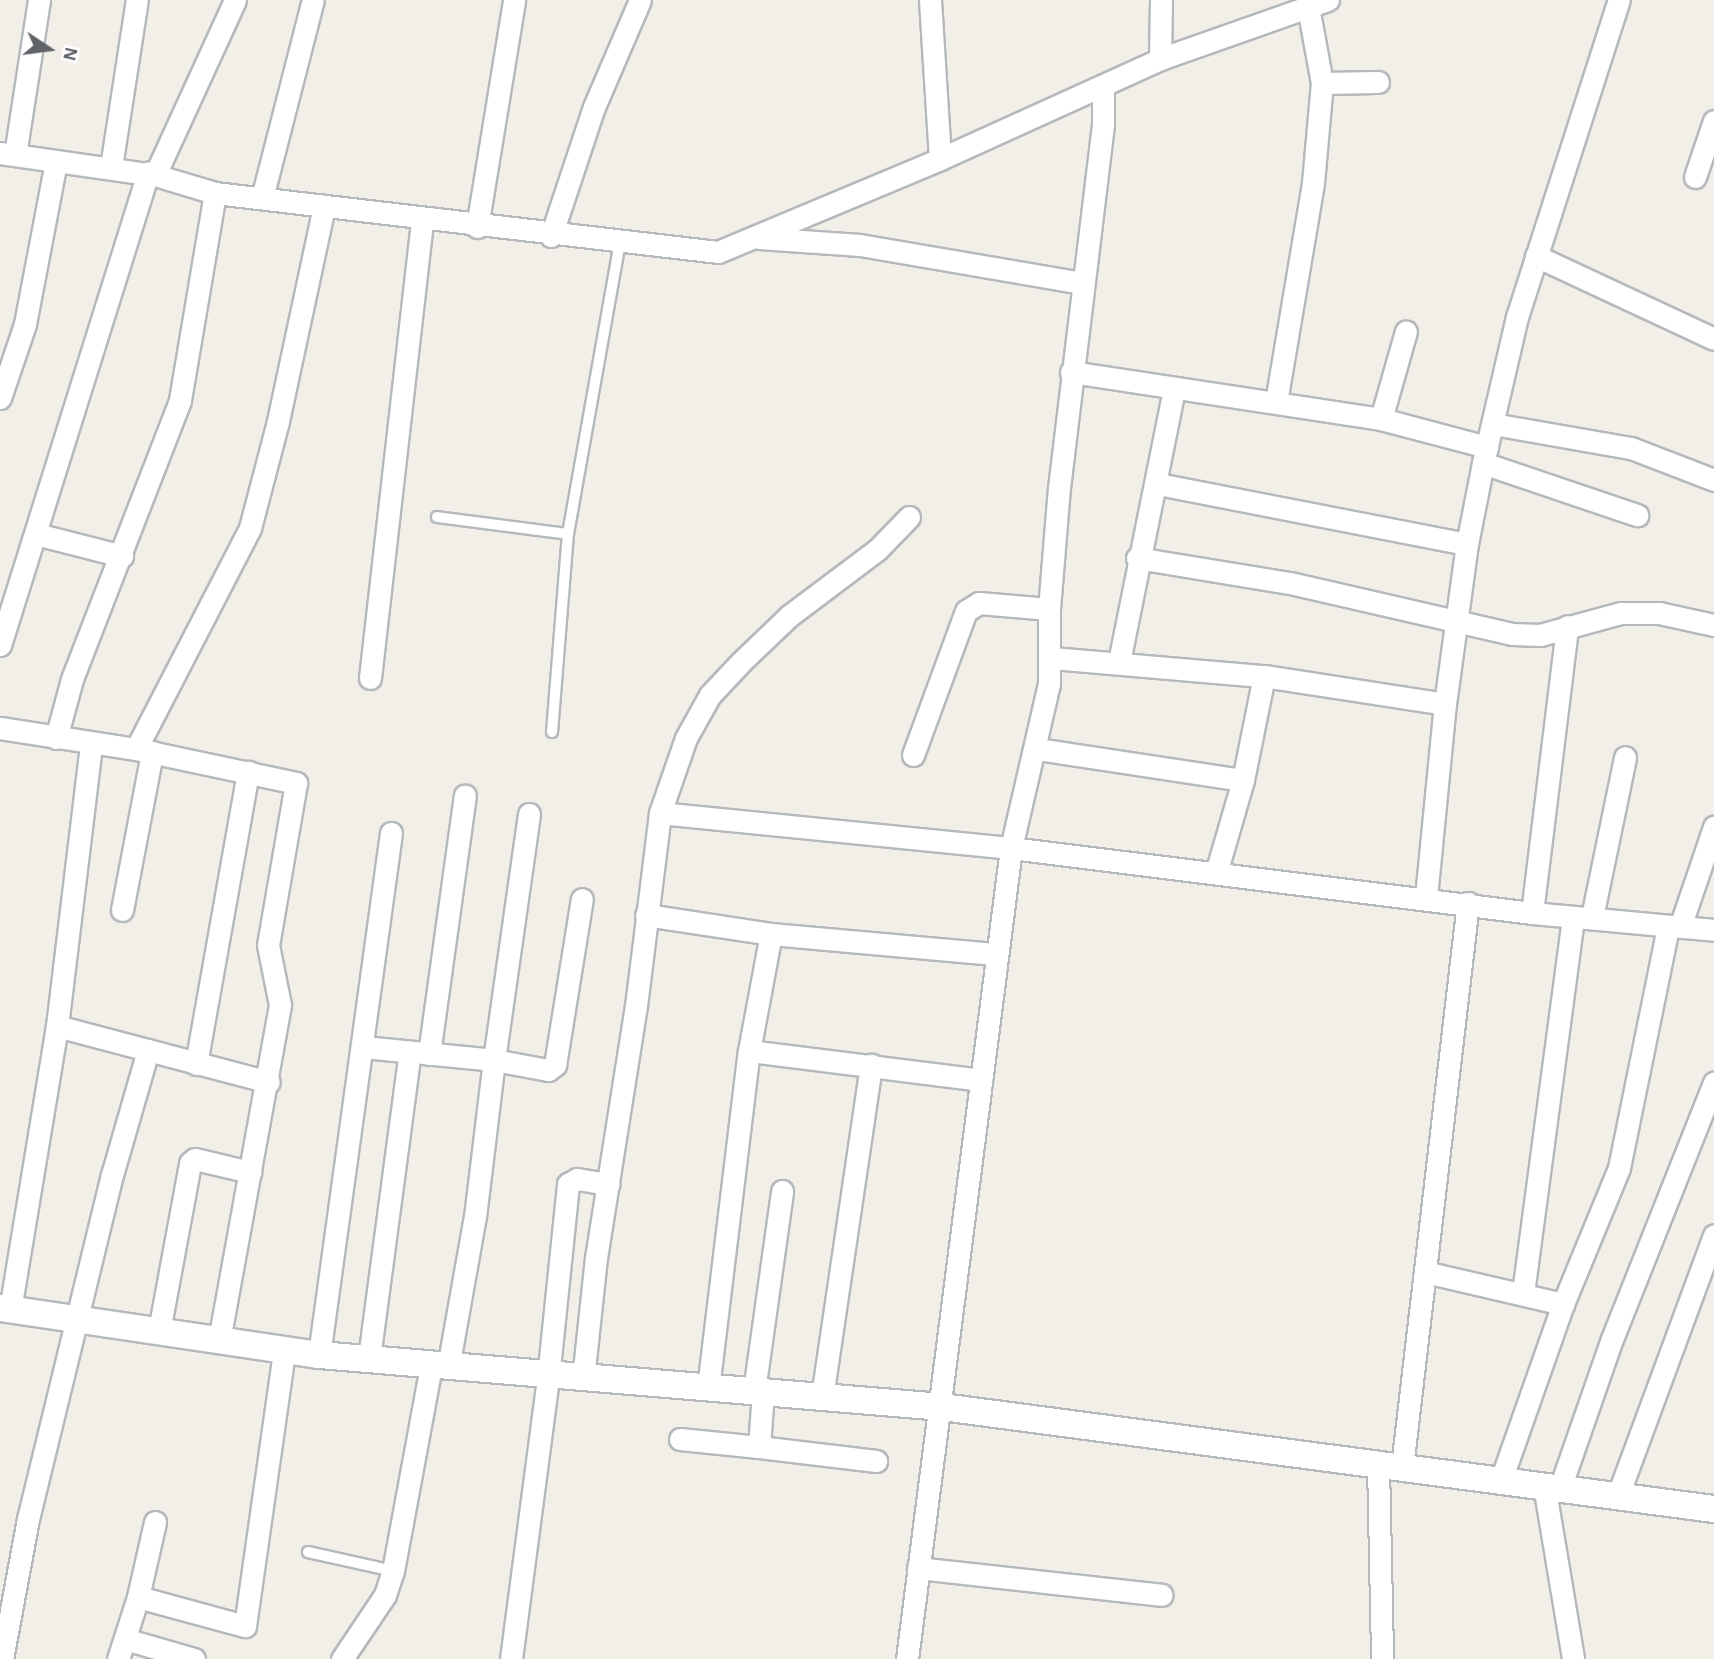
<!DOCTYPE html>
<html>
<head>
<meta charset="utf-8">
<style>
  body { margin:0 }
  #map { position:relative; width:1714px; height:1659px; overflow:hidden; background:#f1efe8; font-family:"Alegreya Sans",sans-serif }
  div>[style] { position:absolute }
  [style*='--x'] { left:calc(var(--x)*1px); top:calc(var(--y)*1px); width:calc(var(--w)*1px); rotate:calc(var(--a)*1deg) }
  .roads { filter:drop-shadow(2px 0 #b5b8bc) drop-shadow(-2px 0 #b5b8bc) drop-shadow(0 2px #b5b8bc) drop-shadow(0 -2px #b5b8bc) }
  .service>* { height:10px; margin:-5px; padding:0 5px; transform-origin:5px; border-radius:5px; background:#fff }
  .minor>* { height:21px; margin:-10.5px; padding:0 10.5px; transform-origin:10.5px; border-radius:10.5px; background:#fff }
  .tertiary>* { height:26px; margin:-13px; padding:0 13px; transform-origin:13px; border-radius:13px; background:#fff }
  span { translate:-50% -50%; white-space:nowrap; text-align:center; line-height:1.15; -webkit-text-stroke:6px #fff; paint-order:stroke }
  .north { position:absolute; left:14px; top:14px; width:70px; height:70px; -webkit-text-stroke:5px #fff; paint-order:stroke; rotate:103deg; font-size:19px; font-weight:700; line-height:28px; text-align:center; color:#5f6368 }
  .north::after { content:''; display:block; margin:auto; width:24px; height:32px; background:#5f6368; clip-path:polygon(50% 0,100% 100%,50% 72%,0 100%) }
</style>
</head>
<body>
<div id="map">
  <div class="roads">
    <div class="service">
      <div style="--x:437;--y:517;--w:132;--a:7.4"></div>
      <div style="--x:552;--y:732;--w:199;--a:-85.4"></div>
      <div style="--x:568;--y:534;--w:296;--a:-79.9"></div>
      <div style="--x:308;--y:1552;--w:87;--a:12.6"></div>
    </div>
    <div class="minor">
      <div style="--x:930;--y:0;--w:159;--a:86.4"></div>
      <div style="--x:1160;--y:59;--w:59;--a:-89"></div>
      <div style="--x:1322;--y:83;--w:56;--a:-1"></div>
      <div style="--x:0;--y:153;--w:157;--a:8.1"></div>
      <div style="--x:155;--y:175;--w:63;--a:16.7"></div>
      <div style="--x:215;--y:193;--w:506;--a:6.69"></div>
      <div style="--x:718;--y:252;--w:241;--a:-22.7"></div>
      <div style="--x:940;--y:159;--w:242;--a:-24.4"></div>
      <div style="--x:1160;--y:59;--w:178;--a:-19.4"></div>
      <div style="--x:15;--y:155;--w:157;--a:-81.2"></div>
      <div style="--x:111;--y:167;--w:169;--a:-81.2"></div>
      <div style="--x:155;--y:175;--w:192;--a:-65.4"></div>
      <div style="--x:1695;--y:177;--w:59;--a:-71.3"></div>
      <div style="--x:262;--y:198;--w:204;--a:-75.6"></div>
      <div style="--x:477;--y:227;--w:230;--a:-80.7"></div>
      <div style="--x:551;--y:236;--w:136;--a:-71.6"></div>
      <div style="--x:594;--y:107;--w:116;--a:-66.7"></div>
      <div style="--x:759;--y:238;--w:101;--a:4"></div>
      <div style="--x:860;--y:245;--w:226;--a:9.7"></div>
      <div style="--x:1536;--y:256;--w:196;--a:25"></div>
      <div style="--x:1071;--y:372;--w:314;--a:8.6"></div>
      <div style="--x:1381;--y:419;--w:110;--a:14.8"></div>
      <div style="--x:0;--y:398;--w:78;--a:-71.3"></div>
      <div style="--x:25;--y:324;--w:166;--a:-79.2"></div>
      <div style="--x:1276;--y:402;--w:222;--a:-80.4"></div>
      <div style="--x:1313;--y:183;--w:100;--a:-84.9"></div>
      <div style="--x:1322;--y:83;--w:77;--a:-100.4"></div>
      <div style="--x:1381;--y:419;--w:91;--a:-74.1"></div>
      <div style="--x:1493;--y:424;--w:140;--a:9.9"></div>
      <div style="--x:1631;--y:448;--w:89;--a:21.1"></div>
      <div style="--x:1483;--y:463;--w:163;--a:18.7"></div>
      <div style="--x:1158;--y:484;--w:315;--a:11"></div>
      <div style="--x:36;--y:534;--w:89;--a:14.3"></div>
      <div style="--x:1137;--y:558;--w:155;--a:9.3"></div>
      <div style="--x:1290;--y:583;--w:228;--a:12.9"></div>
      <div style="--x:1512;--y:634;--w:28;--a:2"></div>
      <div style="--x:1540;--y:635;--w:84;--a:-15.2"></div>
      <div style="--x:1621;--y:613;--w:38;--a:0"></div>
      <div style="--x:1659;--y:613;--w:56;--a:12.3"></div>
      <div style="--x:0;--y:645;--w:495;--a:-72.6"></div>
      <div style="--x:1052;--y:658;--w:213;--a:4.9"></div>
      <div style="--x:1264;--y:676;--w:183;--a:8.8"></div>
      <div style="--x:1119;--y:662;--w:279;--a:-78.6"></div>
      <div style="--x:370;--y:678;--w:461;--a:-83.5"></div>
      <div style="--x:0;--y:728;--w:138;--a:8.8"></div>
      <div style="--x:136;--y:749;--w:164;--a:12"></div>
      <div style="--x:296;--y:783;--w:164;--a:99.8"></div>
      <div style="--x:268;--y:945;--w:61;--a:78.7"></div>
      <div style="--x:280;--y:1005;--w:341;--a:100.3"></div>
      <div style="--x:56;--y:738;--w:61;--a:-74.8"></div>
      <div style="--x:72;--y:679;--w:299;--a:-68.8"></div>
      <div style="--x:180;--y:400;--w:210;--a:-80.4"></div>
      <div style="--x:136;--y:749;--w:249;--a:-62.7"></div>
      <div style="--x:250;--y:528;--w:111;--a:-75.3"></div>
      <div style="--x:278;--y:421;--w:220;--a:-77.9"></div>
      <div style="--x:1037;--y:749;--w:208;--a:8.6"></div>
      <div style="--x:913;--y:755;--w:153;--a:-69.8"></div>
      <div style="--x:966;--y:611;--w:15;--a:-32"></div>
      <div style="--x:979;--y:603;--w:70;--a:4.9"></div>
      <div style="--x:660;--y:813;--w:353;--a:5.7"></div>
      <div style="--x:1011;--y:848;--w:525;--a:7.11"></div>
      <div style="--x:1532;--y:913;--w:183;--a:5.3"></div>
      <div style="--x:529;--y:814;--w:248;--a:98.1"></div>
      <div style="--x:494;--y:1060;--w:55;--a:10.5"></div>
      <div style="--x:548;--y:1070;--w:9;--a:-36"></div>
      <div style="--x:555;--y:1065;--w:168;--a:-80.8"></div>
      <div style="--x:1216;--y:873;--w:97;--a:-73.8"></div>
      <div style="--x:1243;--y:780;--w:106;--a:-78.6"></div>
      <div style="--x:1426;--y:897;--w:194;--a:-84.4"></div>
      <div style="--x:1445;--y:704;--w:162;--a:-82.2"></div>
      <div style="--x:1467;--y:544;--w:83;--a:-78.8"></div>
      <div style="--x:1483;--y:463;--w:150;--a:-76.9"></div>
      <div style="--x:1517;--y:317;--w:333;--a:-72.2"></div>
      <div style="--x:122;--y:910;--w:161;--a:-79.2"></div>
      <div style="--x:1532;--y:913;--w:289;--a:-83"></div>
      <div style="--x:646;--y:915;--w:126;--a:8.6"></div>
      <div style="--x:771;--y:934;--w:227;--a:5.1"></div>
      <div style="--x:1592;--y:917;--w:163;--a:-78.3"></div>
      <div style="--x:1680;--y:927;--w:106;--a:-71.2"></div>
      <div style="--x:57;--y:1026;--w:219;--a:14.8"></div>
      <div style="--x:364;--y:1047;--w:131;--a:5.7"></div>
      <div style="--x:494;--y:1060;--w:157;--a:96.9"></div>
      <div style="--x:475;--y:1216;--w:153;--a:100.1"></div>
      <div style="--x:749;--y:1051;--w:234;--a:7.1"></div>
      <div style="--x:429;--y:1054;--w:261;--a:-82.1"></div>
      <div style="--x:196;--y:1064;--w:297;--a:-79.9"></div>
      <div style="--x:1425;--y:1272;--w:142;--a:13.1"></div>
      <div style="--x:1523;--y:1293;--w:379;--a:-82.4"></div>
      <div style="--x:10;--y:1310;--w:288;--a:-80.6"></div>
      <div style="--x:57;--y:1026;--w:284;--a:-83.1"></div>
      <div style="--x:159;--y:1331;--w:171;--a:-79.5"></div>
      <div style="--x:190;--y:1163;--w:6;--a:-39"></div>
      <div style="--x:195;--y:1159;--w:57;--a:13.3"></div>
      <div style="--x:319;--y:1355;--w:527;--a:-82.15"></div>
      <div style="--x:369;--y:1358;--w:309;--a:-82.4"></div>
      <div style="--x:583;--y:1379;--w:122;--a:-83.9"></div>
      <div style="--x:596;--y:1258;--w:255;--a:-81"></div>
      <div style="--x:636;--y:1006;--w:194;--a:-82.9"></div>
      <div style="--x:660;--y:813;--w:79;--a:-70.9"></div>
      <div style="--x:686;--y:738;--w:49;--a:-60.8"></div>
      <div style="--x:710;--y:695;--w:45;--a:-46.8"></div>
      <div style="--x:741;--y:662;--w:66;--a:-43.8"></div>
      <div style="--x:789;--y:616;--w:110;--a:-36.9"></div>
      <div style="--x:877;--y:550;--w:46;--a:-45.9"></div>
      <div style="--x:708;--y:1388;--w:339;--a:-83.1"></div>
      <div style="--x:749;--y:1051;--w:119;--a:-79.4"></div>
      <div style="--x:754;--y:1391;--w:202;--a:-82"></div>
      <div style="--x:763;--y:1392;--w:55;--a:94.2"></div>
      <div style="--x:759;--y:1447;--w:118;--a:6.8"></div>
      <div style="--x:822;--y:1397;--w:336;--a:-81.6"></div>
      <div style="--x:680;--y:1439;--w:79;--a:5.8"></div>
      <div style="--x:1378;--y:1463;--w:196;--a:88.8"></div>
      <div style="--x:1402;--y:1467;--w:568;--a:-83.33"></div>
      <div style="--x:1501;--y:1480;--w:187;--a:-70.6"></div>
      <div style="--x:1563;--y:1304;--w:147;--a:-67.6"></div>
      <div style="--x:1619;--y:1168;--w:246;--a:-78.5"></div>
      <div style="--x:1544;--y:1485;--w:176;--a:80.5"></div>
      <div style="--x:1560;--y:1488;--w:158;--a:-70.8"></div>
      <div style="--x:1612;--y:1339;--w:276;--a:-68.3"></div>
      <div style="--x:1618;--y:1495;--w:277;--a:-69.7"></div>
      <div style="--x:918;--y:1568;--w:245;--a:6.3"></div>
      <div style="--x:138;--y:1597;--w:111;--a:15.2"></div>
      <div style="--x:245;--y:1626;--w:278;--a:-81.9"></div>
      <div style="--x:125;--y:1639;--w:72;--a:16.2"></div>
      <div style="--x:2;--y:1659;--w:142;--a:-79.5"></div>
      <div style="--x:28;--y:1519;--w:354;--a:-76.3"></div>
      <div style="--x:112;--y:1175;--w:130;--a:-73.9"></div>
      <div style="--x:118;--y:1659;--w:65;--a:-72.1"></div>
      <div style="--x:138;--y:1597;--w:77;--a:-77.2"></div>
      <div style="--x:342;--y:1659;--w:77;--a:-56.1"></div>
      <div style="--x:385;--y:1595;--w:25;--a:-72"></div>
      <div style="--x:393;--y:1571;--w:209;--a:-79.5"></div>
      <div style="--x:511;--y:1659;--w:283;--a:-82.5"></div>
      <div style="--x:548;--y:1378;--w:195;--a:-84.1"></div>
      <div style="--x:568;--y:1184;--w:10;--a:-29"></div>
      <div style="--x:577;--y:1179;--w:32;--a:9"></div>
      <div style="--x:907;--y:1659;--w:818;--a:-82.69"></div>
      <div style="--x:1011;--y:848;--w:168;--a:-77"></div>
      <div style="--x:1049;--y:684;--w:75;--a:-90"></div>
      <div style="--x:1049;--y:609;--w:121;--a:-85.3"></div>
      <div style="--x:1059;--y:488;--w:367;--a:-83.1"></div>
      <div style="--x:1103;--y:124;--w:37;--a:-90"></div>
    </div>
    <div class="tertiary">
      <div style="--x:0;--y:1308;--w:322;--a:8.4"></div>
      <div style="--x:319;--y:1355;--w:625;--a:4.77"></div>
      <div style="--x:942;--y:1407;--w:779;--a:7.53"></div>
    </div>
  </div>
  <div class="north">N</div>
</div>
</body>
</html>
